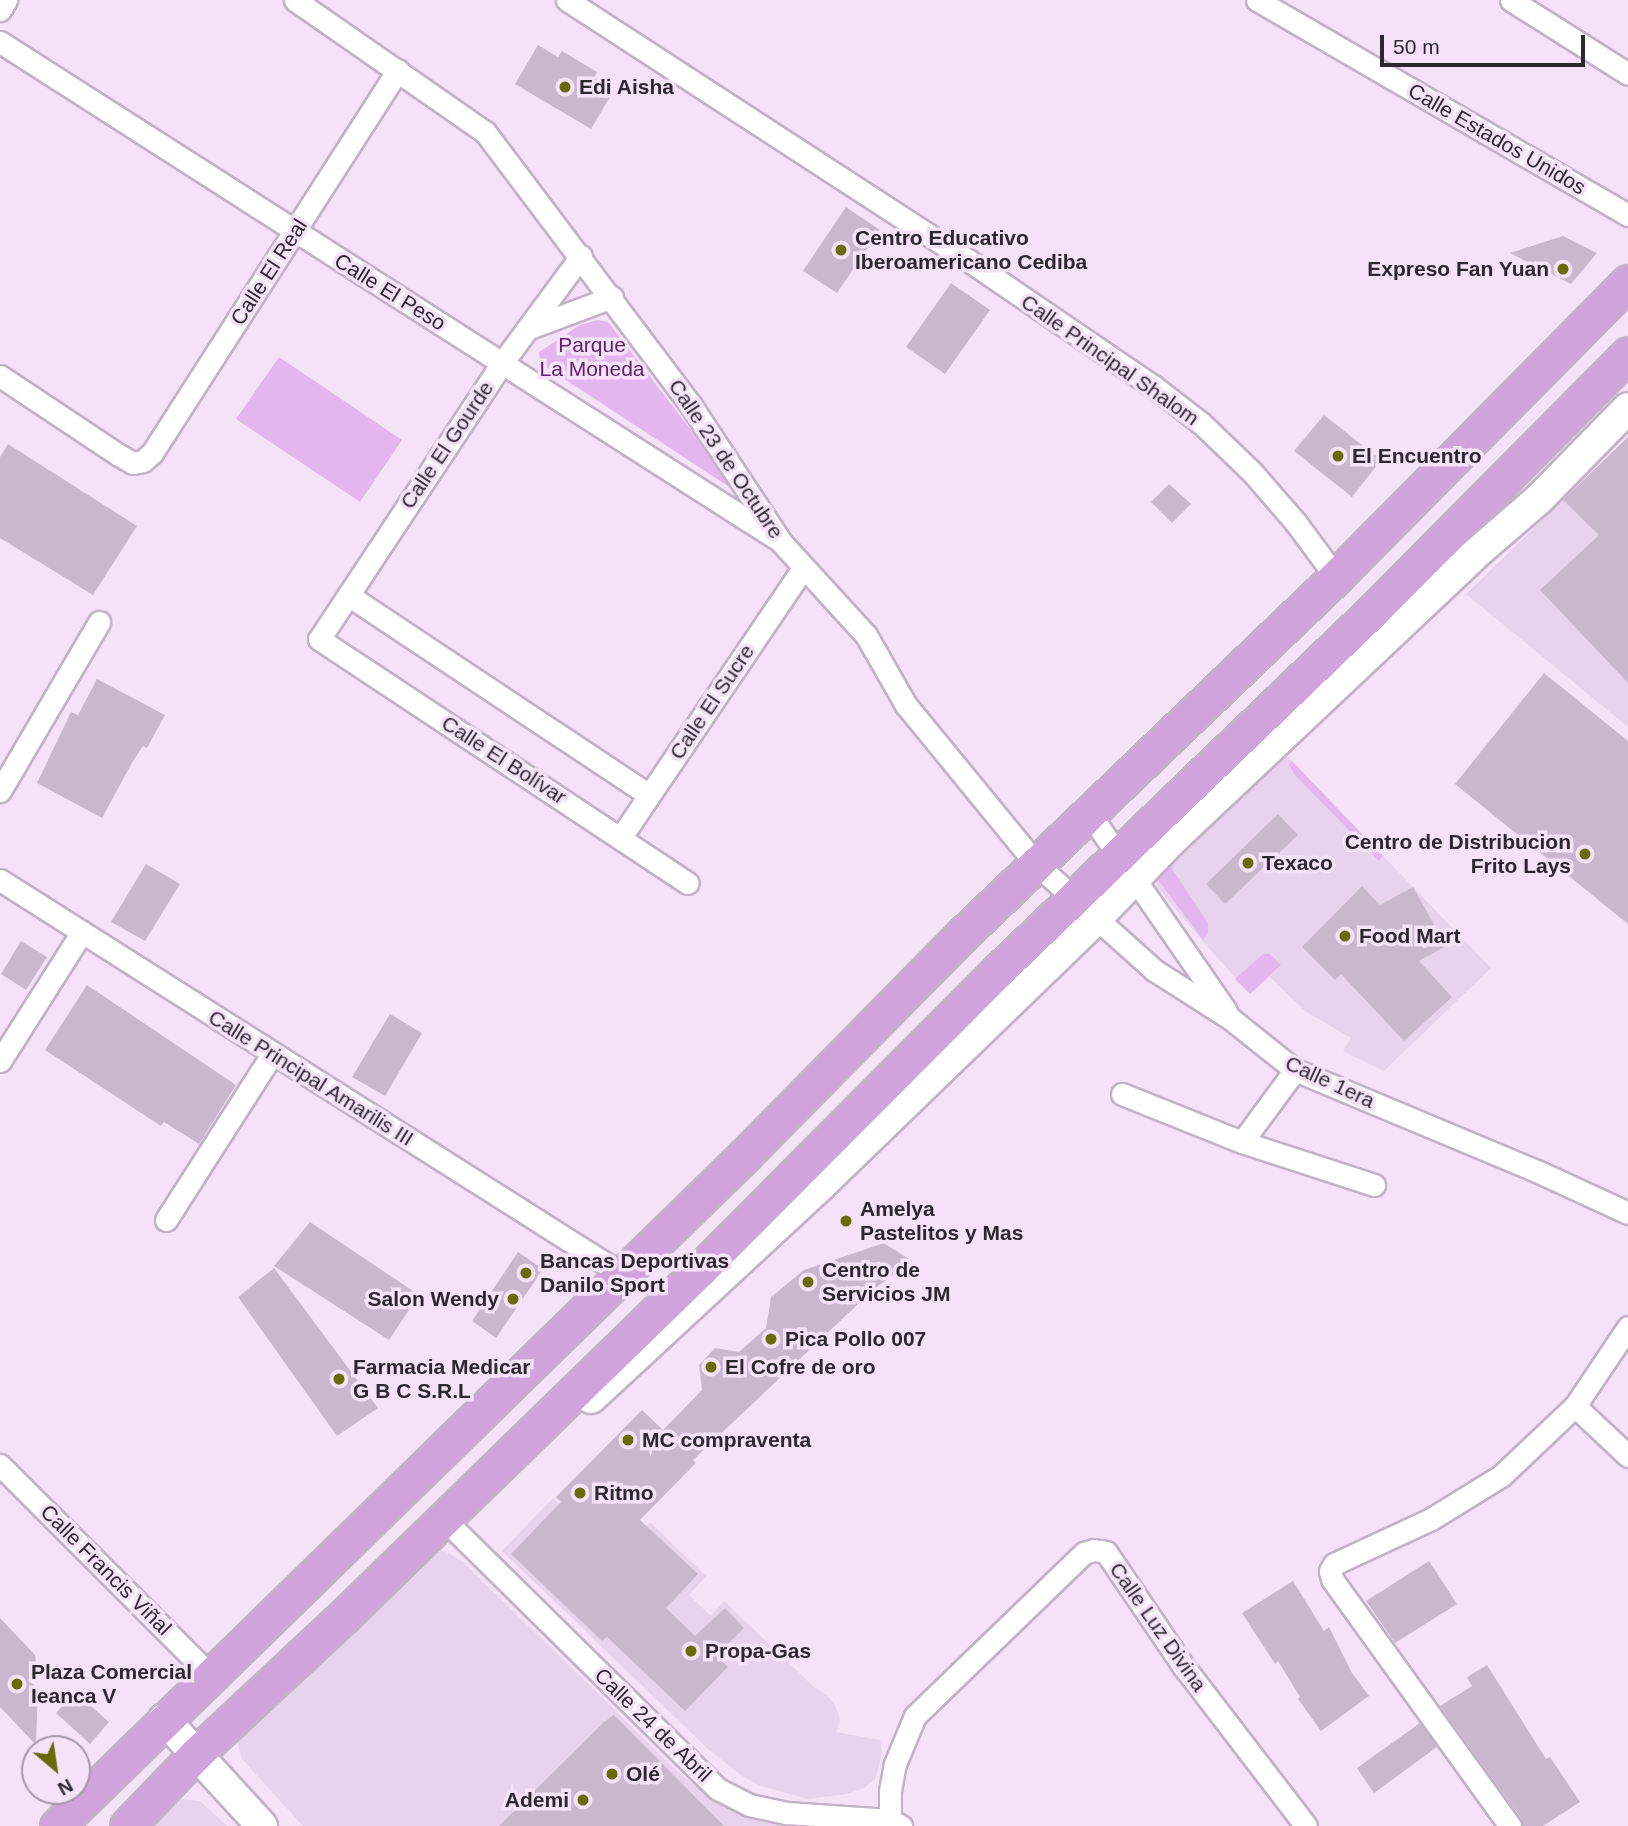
<!DOCTYPE html>
<html>
<head>
<meta charset="utf-8">
<style>
  body { margin:0 }
  #map { position:relative; width:1628px; height:1826px; overflow:hidden; background:#f5e2f9; font-family:Arial,sans-serif }
  div>[style] { position:absolute }
  [style*='--x'] { left:calc(var(--x)*1px); top:calc(var(--y)*1px); width:calc(var(--w)*1px); rotate:calc(var(--a)*1deg) }
  .built>* { inset:0; background:#e9d2ee }
  .green>* { inset:0; background:#e4b6ef }
  .building>* { inset:0; background:#c9b8cd }
  .roads { filter:drop-shadow(2px 0 #c3b1c7) drop-shadow(-2px 0 #c3b1c7) drop-shadow(0 2px #c3b1c7) drop-shadow(0 -2px #c3b1c7) }
  .street>* { height:21px; margin:-10.5px; padding:0 10.5px; transform-origin:10.5px; border-radius:10.5px; background:#fff }
  .secondary>* { height:30px; margin:-15px; padding:0 15px; transform-origin:15px; border-radius:15px; background:#fff }
  .primary>* { height:33px; margin:-16.5px; padding:0 16.5px; transform-origin:16.5px; border-radius:16.5px; background:#d1a3dc }
  .dots>* { width:19px; height:19px; translate:-50% -50%; box-sizing:border-box; border:4px solid #f5e2f9; border-radius:50% }
  span { translate:-50% -50%; white-space:nowrap; text-align:center; line-height:1.15; -webkit-text-stroke:7px #f5e2f9; paint-order:stroke }
  .poi-label { font-size:21px; color:#2e2730; font-weight:700 }
  .left { translate:0 -50%; text-align:left }
  .right { translate:-100% -50%; text-align:right }
  .street-label { font-size:21px; color:#2e2730 }
  .park-label { font-size:21px; color:#60226d }
  .north { position:absolute; left:21px; top:1735px; width:70px; height:70px; box-sizing:border-box; background:#f5e2f9; border:2px solid #a597a9; border-radius:50%; rotate:151deg; font-size:19px; font-weight:700; line-height:28px; text-align:center; color:#2e2730 }
  .north::after { content:''; display:block; margin:auto; width:24px; height:32px; background:#6a6a08; clip-path:polygon(50% 0,100% 100%,50% 72%,0 100%) }
  .scale { position:absolute; left:1380px; top:35px; width:205px; height:32px; box-sizing:border-box; border:4px solid #2e2730; border-top:0; padding-left:9px; font-size:21px; line-height:24px; white-space:nowrap; color:#2e2730; -webkit-text-stroke:5px #f5e2f9; paint-order:stroke }
</style>
</head>
<body>
<div id="map">
  <div class="built">
    <div style="clip-path:polygon(1628px 437px,1628px 727px,1466px 594px)"></div>
    <div style="clip-path:polygon(1282px 751px,1491px 968px,1384px 1071px,1343px 1051px,1351px 1038px,1305px 1011px,1269px 976px,1250px 994px,1205px 944px,1159px 889px,1156px 881px,1153px 869px)"></div>
    <div style="clip-path:polygon(553px 1498px,617px 1556px,650px 1522px,706px 1576px,689px 1595px,711px 1616px,724px 1601px,814px 1687px,827px 1695px,836px 1707px,840px 1720px,836px 1732px,880px 1740px,882px 1752px,876px 1778px,864px 1788px,847px 1794px,808px 1799px,761px 1786px,742px 1776px,708px 1749px,502px 1551px)"></div>
    <div style="clip-path:polygon(436px 1546px,463px 1562px,678px 1772px,704px 1793px,735px 1810px,834px 1826px,303px 1826px,242px 1759px,237px 1740px,243px 1722px)"></div>
    <div style="clip-path:polygon(181px 1799px,200px 1801px,227px 1826px,137px 1826px,164px 1805px)"></div>
  </div>
  <div class="green">
    <div style="clip-path:polygon(598px 320px,608px 322px,740px 494px,540px 363px,539px 352px,580px 325px)"></div>
    <div style="clip-path:polygon(279px 357px,402px 440px,360px 502px,236px 419px)"></div>
    <div style="clip-path:polygon(1292px 761px,1383px 856px,1379px 861px,1294px 774px,1289px 764px)"></div>
    <div style="clip-path:polygon(1169px 864px,1208px 923px,1208px 932px,1203px 940px,1159px 881px,1157px 876px)"></div>
    <div style="clip-path:polygon(1263px 954px,1270px 954px,1281px 965px,1250px 994px,1235px 979px)"></div>
  </div>
  <div class="building">
    <div style="clip-path:polygon(538px 45px,558px 57px,562px 51px,597px 72px,594px 78px,614px 90px,591px 129px,515px 84px)"></div>
    <div style="clip-path:polygon(846px 207px,880px 230px,837px 293px,803px 271px)"></div>
    <div style="clip-path:polygon(1563px 236px,1597px 253px,1571px 284px,1510px 253px)"></div>
    <div style="clip-path:polygon(951px 283px,990px 310px,945px 374px,906px 347px)"></div>
    <div style="clip-path:polygon(1324px 415px,1381px 460px,1352px 497px,1294px 451px)"></div>
    <div style="clip-path:polygon(1628px 437px,1628px 683px,1540px 590px,1599px 535px,1563px 500px)"></div>
    <div style="clip-path:polygon(8px 444px,137px 526px,93px 595px,0 538px,0 457px)"></div>
    <div style="clip-path:polygon(1169px 484px,1191px 504px,1172px 523px,1151px 502px)"></div>
    <div style="clip-path:polygon(1544px 673px,1628px 741px,1628px 924px,1455px 784px)"></div>
    <div style="clip-path:polygon(97px 679px,165px 715px,147px 748px,143px 746px,133px 761px,102px 818px,37px 783px,71px 712px,78px 715px)"></div>
    <div style="clip-path:polygon(1278px 814px,1298px 835px,1225px 904px,1206px 884px)"></div>
    <div style="clip-path:polygon(146px 864px,180px 884px,145px 941px,111px 922px)"></div>
    <div style="clip-path:polygon(1362px 886px,1380px 905px,1413px 887px,1446px 946px,1419px 961px,1452px 997px,1404px 1041px,1341px 974px,1335px 980px,1302px 947px)"></div>
    <div style="clip-path:polygon(21px 941px,47px 957px,26px 990px,1px 974px)"></div>
    <div style="clip-path:polygon(87px 985px,236px 1085px,199px 1144px,164px 1122px,161px 1126px,45px 1050px)"></div>
    <div style="clip-path:polygon(390px 1014px,422px 1033px,385px 1096px,352px 1077px)"></div>
    <div style="clip-path:polygon(310px 1222px,419px 1295px,389px 1340px,274px 1266px)"></div>
    <div style="clip-path:polygon(884px 1243px,912px 1261px,874px 1289px,693px 1460px,696px 1463px,640px 1520px,698px 1574px,666px 1608px,695px 1636px,725px 1608px,744px 1628px,716px 1656px,728px 1667px,685px 1711px,607px 1637px,602px 1641px,511px 1554px,561px 1502px,556px 1497px,642px 1410px,663px 1430px,702px 1390px,699px 1365px,715px 1348px,739px 1352px,766px 1328px,771px 1297px,804px 1270px)"></div>
    <div style="clip-path:polygon(518px 1252px,543px 1269px,496px 1338px,472px 1321px)"></div>
    <div style="clip-path:polygon(274px 1268px,378px 1408px,337px 1436px,238px 1297px)"></div>
    <div style="clip-path:polygon(1429px 1561px,1457px 1604px,1395px 1643px,1366px 1601px)"></div>
    <div style="clip-path:polygon(1293px 1581px,1324px 1631px,1329px 1627px,1352px 1673px,1369px 1696px,1321px 1731px,1298px 1699px,1300px 1697px,1278px 1661px,1275px 1664px,1242px 1613px)"></div>
    <div style="clip-path:polygon(0 1618px,35px 1655px,37px 1669px,28px 1680px,38px 1688px,36px 1745px,0 1707px)"></div>
    <div style="clip-path:polygon(1487px 1665px,1546px 1759px,1550px 1757px,1580px 1802px,1543px 1826px,1523px 1826px,1521px 1818px,1440px 1706px,1472px 1686px,1467px 1677px)"></div>
    <div style="clip-path:polygon(75px 1692px,109px 1722px,90px 1744px,56px 1713px)"></div>
    <div style="clip-path:polygon(614px 1715px,724px 1826px,499px 1826px,604px 1722px)"></div>
    <div style="clip-path:polygon(1420px 1723px,1437px 1747px,1374px 1793px,1357px 1768px)"></div>
  </div>
  <div class="roads">
    <div class="street">
      <div style="--x:295;--y:0;--w:231;--a:34.8"></div>
      <div style="--x:485;--y:132;--w:341;--a:53"></div>
      <div style="--x:690;--y:404;--w:165;--a:56.6"></div>
      <div style="--x:781;--y:542;--w:126;--a:47.6"></div>
      <div style="--x:866;--y:635;--w:81;--a:60.3"></div>
      <div style="--x:906;--y:705;--w:205;--a:50.7"></div>
      <div style="--x:1036;--y:864;--w:159;--a:41.9"></div>
      <div style="--x:1154;--y:970;--w:91;--a:32.5"></div>
      <div style="--x:1231;--y:1019;--w:82;--a:38.6"></div>
      <div style="--x:1295;--y:1070;--w:264;--a:22.7"></div>
      <div style="--x:1539;--y:1172;--w:98;--a:24.7"></div>
      <div style="--x:567;--y:0;--w:478;--a:33"></div>
      <div style="--x:968;--y:260;--w:224;--a:34.3"></div>
      <div style="--x:1153;--y:386;--w:61;--a:37.6"></div>
      <div style="--x:1201;--y:423;--w:71;--a:43.9"></div>
      <div style="--x:1252;--y:472;--w:67;--a:49.2"></div>
      <div style="--x:1296;--y:523;--w:67;--a:53.5"></div>
      <div style="--x:1257;--y:0;--w:429;--a:30.1"></div>
      <div style="--x:1511;--y:0;--w:138;--a:32.3"></div>
      <div style="--x:0;--y:10;--w:12;--a:-59"></div>
      <div style="--x:0;--y:42;--w:922;--a:32.6"></div>
      <div style="--x:581;--y:256;--w:133;--a:126.4"></div>
      <div style="--x:502;--y:363;--w:331;--a:123.5"></div>
      <div style="--x:319;--y:639;--w:442;--a:33.5"></div>
      <div style="--x:527;--y:329;--w:91;--a:-20.6"></div>
      <div style="--x:0;--y:376;--w:143;--a:33.6"></div>
      <div style="--x:119;--y:455;--w:16;--a:30"></div>
      <div style="--x:133;--y:463;--w:10;--a:-11"></div>
      <div style="--x:143;--y:461;--w:12;--a:-42"></div>
      <div style="--x:152;--y:453;--w:455;--a:-57.3"></div>
      <div style="--x:348;--y:595;--w:361;--a:33.6"></div>
      <div style="--x:0;--y:791;--w:196;--a:-59.6"></div>
      <div style="--x:1089;--y:813;--w:241;--a:55.3"></div>
      <div style="--x:621;--y:837;--w:325;--a:-55.9"></div>
      <div style="--x:0;--y:880;--w:736;--a:32.35"></div>
      <div style="--x:0;--y:1061;--w:153;--a:-57.6"></div>
      <div style="--x:1295;--y:1070;--w:89;--a:126.4"></div>
      <div style="--x:1242;--y:1142;--w:139;--a:18"></div>
      <div style="--x:1122;--y:1094;--w:129;--a:21.8"></div>
      <div style="--x:166;--y:1220;--w:197;--a:-57.4"></div>
      <div style="--x:1575;--y:1406;--w:73;--a:43.3"></div>
      <div style="--x:0;--y:1465;--w:298;--a:45"></div>
      <div style="--x:453;--y:1528;--w:372;--a:44.6"></div>
      <div style="--x:718;--y:1789;--w:35;--a:27"></div>
      <div style="--x:749;--y:1805;--w:39;--a:12"></div>
      <div style="--x:787;--y:1813;--w:103;--a:3.9"></div>
      <div style="--x:890;--y:1820;--w:13;--a:29"></div>
      <div style="--x:890;--y:1820;--w:29;--a:-90"></div>
      <div style="--x:890;--y:1791;--w:27;--a:-80"></div>
      <div style="--x:895;--y:1764;--w:52;--a:-67.4"></div>
      <div style="--x:915;--y:1716;--w:235;--a:-44"></div>
      <div style="--x:1084;--y:1553;--w:10;--a:-17"></div>
      <div style="--x:1094;--y:1550;--w:12;--a:9"></div>
      <div style="--x:1106;--y:1552;--w:139;--a:55.9"></div>
      <div style="--x:1184;--y:1667;--w:200;--a:52.5"></div>
      <div style="--x:1510;--y:1826;--w:304;--a:-125.8"></div>
      <div style="--x:1332;--y:1579;--w:8;--a:-104"></div>
      <div style="--x:1330;--y:1571;--w:8;--a:-60"></div>
      <div style="--x:1334;--y:1564;--w:107;--a:-24.9"></div>
      <div style="--x:1431;--y:1519;--w:82;--a:-31.6"></div>
      <div style="--x:1501;--y:1476;--w:102;--a:-43.4"></div>
      <div style="--x:1575;--y:1406;--w:95;--a:-56.1"></div>
    </div>
    <div class="secondary">
      <div style="--x:591;--y:1398;--w:313;--a:-42.8"></div>
      <div style="--x:821;--y:1185;--w:383;--a:-44"></div>
      <div style="--x:1096;--y:919;--w:108;--a:-46.1"></div>
      <div style="--x:1171;--y:841;--w:415;--a:-43.3"></div>
      <div style="--x:1473;--y:556;--w:87;--a:-40.8"></div>
      <div style="--x:1539;--y:499;--w:127;--a:-45.6"></div>
      <div style="--x:164;--y:1719;--w:145;--a:47.5"></div>
    </div>
    <div class="primary">
      <div style="--x:57;--y:1826;--w:962;--a:-44.28"></div>
      <div style="--x:746;--y:1154;--w:306;--a:-45.4"></div>
      <div style="--x:961;--y:936;--w:519;--a:-43.75"></div>
      <div style="--x:1336;--y:577;--w:415;--a:-45.3"></div>
      <div style="--x:127;--y:1826;--w:100;--a:-46.2"></div>
      <div style="--x:196;--y:1754;--w:201;--a:-43"></div>
      <div style="--x:343;--y:1617;--w:499;--a:-44.2"></div>
      <div style="--x:701;--y:1269;--w:419;--a:-45.1"></div>
      <div style="--x:997;--y:972;--w:520;--a:-43.83"></div>
      <div style="--x:1372;--y:612;--w:363;--a:-45.2"></div>
    </div>
  </div>
  <div class="dots">
    <div style="left:565px;top:87px;background:#6a6a08"></div>
    <div style="left:841px;top:250px;background:#6a6a08"></div>
    <div style="left:1563px;top:269px;background:#6a6a08"></div>
    <div style="left:1338px;top:456px;background:#6a6a08"></div>
    <div style="left:1585px;top:854px;background:#6a6a08"></div>
    <div style="left:1248px;top:863px;background:#6a6a08"></div>
    <div style="left:1345px;top:936px;background:#6a6a08"></div>
    <div style="left:846px;top:1221px;background:#6a6a08"></div>
    <div style="left:526px;top:1273px;background:#6a6a08"></div>
    <div style="left:808px;top:1282px;background:#6a6a08"></div>
    <div style="left:513px;top:1299px;background:#6a6a08"></div>
    <div style="left:771px;top:1339px;background:#6a6a08"></div>
    <div style="left:711px;top:1367px;background:#6a6a08"></div>
    <div style="left:339px;top:1379px;background:#6a6a08"></div>
    <div style="left:628px;top:1440px;background:#6a6a08"></div>
    <div style="left:580px;top:1493px;background:#6a6a08"></div>
    <div style="left:691px;top:1651px;background:#6a6a08"></div>
    <div style="left:17px;top:1684px;background:#6a6a08"></div>
    <div style="left:612px;top:1774px;background:#6a6a08"></div>
    <div style="left:583px;top:1800px;background:#6a6a08"></div>
  </div>
  <div class="poi-label">
    <span class="left" style="left:579px;top:87px">Edi Aisha</span>
    <span class="left" style="left:855px;top:250px">Centro Educativo<br>Iberoamericano Cediba</span>
    <span class="right" style="left:1549px;top:269px">Expreso Fan Yuan</span>
    <span class="left" style="left:1352px;top:456px">El Encuentro</span>
    <span class="right" style="left:1571px;top:854px">Centro de Distribucion<br>Frito Lays</span>
    <span class="left" style="left:1262px;top:863px">Texaco</span>
    <span class="left" style="left:1359px;top:936px">Food Mart</span>
    <span class="left" style="left:860px;top:1221px">Amelya<br>Pastelitos y Mas</span>
    <span class="left" style="left:540px;top:1273px">Bancas Deportivas<br>Danilo Sport</span>
    <span class="left" style="left:822px;top:1282px">Centro de<br>Servicios JM</span>
    <span class="right" style="left:499px;top:1299px">Salon Wendy</span>
    <span class="left" style="left:785px;top:1339px">Pica Pollo 007</span>
    <span class="left" style="left:353px;top:1379px">Farmacia Medicar<br>G B C S.R.L</span>
    <span class="left" style="left:725px;top:1367px">El Cofre de oro</span>
    <span class="left" style="left:642px;top:1440px">MC compraventa</span>
    <span class="left" style="left:594px;top:1493px">Ritmo</span>
    <span class="left" style="left:705px;top:1651px">Propa-Gas</span>
    <span class="left" style="left:31px;top:1684px">Plaza Comercial<br>Ieanca V</span>
    <span class="left" style="left:626px;top:1774px">Olé</span>
    <span class="right" style="left:569px;top:1800px">Ademi</span>
  </div>
  <div class="street-label">
    <span style="left:1497px;top:139px;rotate:30deg">Calle Estados Unidos</span>
    <span style="left:269px;top:272px;rotate:-57deg">Calle El Real</span>
    <span style="left:390px;top:292px;rotate:32deg">Calle El Peso</span>
    <span style="left:1110px;top:360px;rotate:35deg">Calle Principal Shalom</span>
    <span style="left:447px;top:445px;rotate:-56deg">Calle El Gourde</span>
    <span style="left:726px;top:459px;rotate:56deg">Calle 23 de Octubre</span>
    <span style="left:712px;top:702px;rotate:-56deg">Calle El Sucre</span>
    <span style="left:504px;top:760px;rotate:33deg">Calle El Bolívar</span>
    <span style="left:311px;top:1078px;rotate:32deg">Calle Principal Amarilis III</span>
    <span style="left:1330px;top:1082px;rotate:25deg">Calle 1era</span>
    <span style="left:106px;top:1570px;rotate:45deg">Calle Francis Viñal</span>
    <span style="left:1158px;top:1627px;rotate:55deg">Calle Luz Divina</span>
    <span style="left:653px;top:1725px;rotate:44deg">Calle 24 de Abril</span>
  </div>
  <div class="park-label">
    <span style="left:592px;top:357px">Parque<br>La Moneda</span>
  </div>
  <div class="north">N</div>
  <div class="scale">50 m</div>
</div>
</body>
</html>
